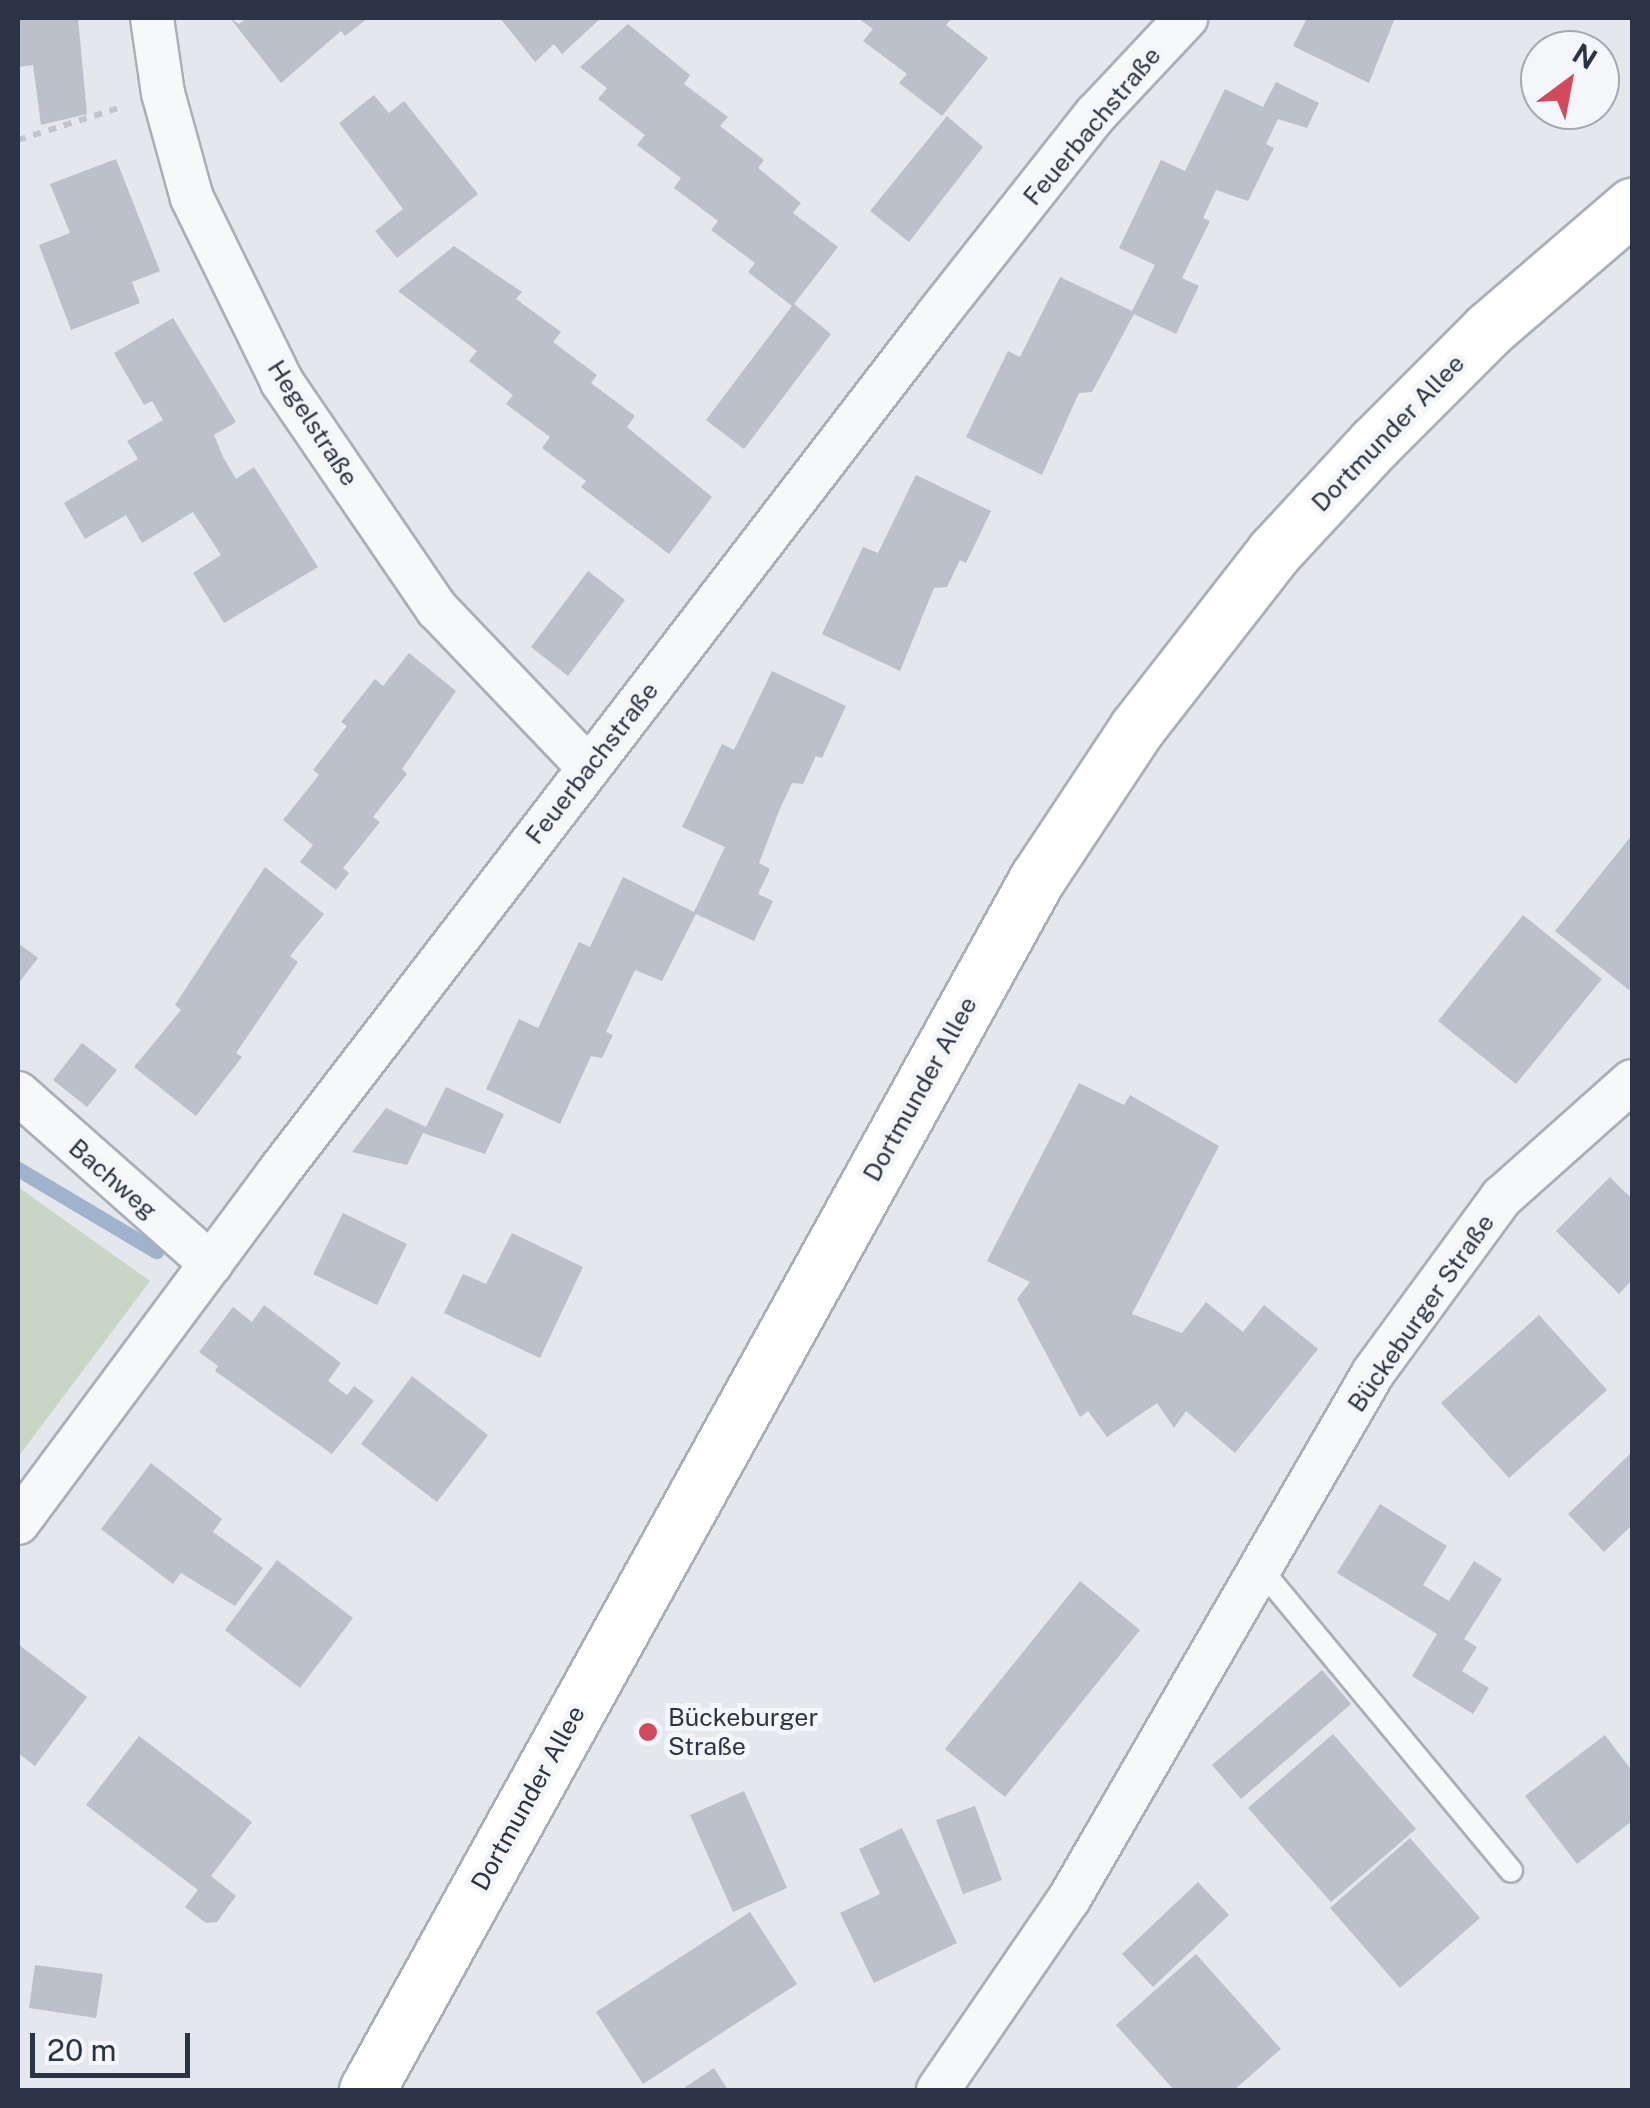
<!DOCTYPE html>
<html>
<head>
<meta charset="utf-8">
<style>
  body { margin:0 }
  #map { position:relative; width:1650px; height:2108px; overflow:hidden; background:#e4e7ec; font-family:"Public Sans",sans-serif }
  div>[style] { position:absolute }
  [style*='--x'] { left:calc(var(--x)*1px); top:calc(var(--y)*1px); width:calc(var(--w)*1px); rotate:calc(var(--a)*1deg) }
  .green>* { inset:0; background:#c9d6c5 }
  .stream>* { height:15px; margin:-7.5px; padding:0 7.5px; transform-origin:7.5px; border-radius:7.5px; background:#9fb4cc }
  .building>* { inset:0; background:#bbc0ca }
  .path>* { height:6px; margin-top:-3px; transform-origin:0; background:repeating-linear-gradient(90deg,#c2c5cb 0 8px,transparent 0 16px) }
  .roads { filter:drop-shadow(2px 0 #a9aeb7) drop-shadow(-2px 0 #a9aeb7) drop-shadow(0 2px #a9aeb7) drop-shadow(0 -2px #a9aeb7) }
  .service>* { height:22px; margin:-11px; padding:0 11px; transform-origin:11px; border-radius:11px; background:#f7f8fa }
  .minor>* { height:42px; margin:-21px; padding:0 21px; transform-origin:21px; border-radius:21px; background:#f7f8fa }
  .secondary>* { height:55px; margin:-27.5px; padding:0 27.5px; transform-origin:27.5px; border-radius:27.5px; background:#fff }
  .dots>* { width:28px; height:28px; translate:-50% -50%; box-sizing:border-box; border:5px solid #f4f6f9; border-radius:50% }
  span { translate:-50% -50%; white-space:nowrap; text-align:center; line-height:1.15; -webkit-text-stroke:10px #f4f6f9; paint-order:stroke }
  .street-label { font-size:25px; color:#2b3445 }
  .poi-label { font-size:25px; color:#2b3445 }
  .left { translate:0 -50%; text-align:left }
  .frame { position:absolute; inset:0; border:20px solid #2b3445; pointer-events:none }
  .north { position:absolute; left:1520px; top:30px; width:100px; height:100px; box-sizing:border-box; background:#f4f6f9; border:2px solid #a4a8b1; border-radius:50%; rotate:32deg; font-size:28px; font-weight:700; line-height:40px; text-align:center; color:#2b3445 }
  .north::after { content:''; display:block; margin:auto; width:35px; height:45px; background:#d1495b; clip-path:polygon(50% 0,100% 100%,50% 72%,0 100%) }
  .scale { position:absolute; left:30px; top:2033px; width:160px; height:45px; box-sizing:border-box; border:5px solid #2b3445; border-top:0; padding-left:12px; font-size:30px; line-height:35px; white-space:nowrap; color:#2b3445; -webkit-text-stroke:8px #f4f6f9; paint-order:stroke }
</style>
</head>
<body>
<div id="map">
  <div class="green">
    <div style="clip-path:polygon(18px 1187px,150px 1281px,18px 1457px)"></div>
  </div>
  <div class="stream">
    <div style="--x:18;--y:1169;--w:161;--a:30.7"></div>
  </div>
  <div class="building">
    <div style="clip-path:polygon(18px 18px,78px 18px,87px 114px,41px 125px,33px 65px,18px 67px)"></div>
    <div style="clip-path:polygon(230px 18px,239px 24px,247px 18px,368px 18px,345px 36px,341px 31px,281px 83px)"></div>
    <div style="clip-path:polygon(500px 18px,601px 18px,562px 54px,554px 44px,535px 62px)"></div>
    <div style="clip-path:polygon(858px 18px,952px 18px,946px 25px,988px 58px,942px 116px,899px 83px,907px 74px,863px 41px,873px 29px)"></div>
    <div style="clip-path:polygon(1307px 18px,1395px 18px,1369px 83px,1293px 46px)"></div>
    <div style="clip-path:polygon(628px 24px,690px 75px,684px 84px,728px 117px,720px 126px,764px 160px,758px 168px,801px 203px,793px 213px,838px 247px,794px 304px,831px 334px,744px 449px,706px 420px,792px 306px,748px 272px,755px 263px,711px 230px,718px 221px,674px 188px,681px 178px,637px 145px,645px 135px,598px 99px,607px 88px,580px 67px)"></div>
    <div style="clip-path:polygon(1276px 82px,1319px 103px,1307px 128px,1278px 119px,1266px 144px,1274px 148px,1248px 201px,1216px 190px,1203px 218px,1210px 221px,1182px 278px,1199px 286px,1176px 334px,1134px 314px,1092px 392px,1079px 393px,1042px 475px,966px 437px,1008px 351px,1020px 357px,1060px 277px,1132px 311px,1155px 265px,1119px 248px,1161px 160px,1185px 171px,1225px 89px,1263px 107px)"></div>
    <div style="clip-path:polygon(374px 95px,389px 113px,404px 101px,478px 194px,397px 258px,375px 231px,403px 209px,339px 123px)"></div>
    <div style="clip-path:polygon(947px 116px,983px 147px,909px 242px,870px 211px)"></div>
    <div style="clip-path:polygon(116px 159px,160px 271px,132px 282px,140px 303px,71px 330px,39px 245px,70px 233px,50px 184px)"></div>
    <div style="clip-path:polygon(454px 246px,522px 292px,516px 299px,561px 332px,553px 342px,597px 375px,591px 383px,635px 416px,627px 427px,712px 497px,669px 554px,581px 487px,586px 481px,542px 448px,550px 437px,506px 404px,513px 395px,469px 361px,477px 351px,398px 291px)"></div>
    <div style="clip-path:polygon(173px 318px,236px 422px,214px 435px,223px 457px,236px 479px,254px 467px,318px 567px,224px 623px,193px 573px,221px 555px,193px 512px,142px 543px,126px 515px,85px 539px,64px 503px,138px 459px,127px 441px,163px 420px,152px 401px,144px 405px,114px 353px)"></div>
    <div style="clip-path:polygon(916px 475px,991px 511px,966px 563px,960px 560px,947px 587px,934px 588px,900px 671px,822px 634px,863px 547px,878px 553px)"></div>
    <div style="clip-path:polygon(588px 571px,625px 600px,568px 676px,531px 647px)"></div>
    <div style="clip-path:polygon(409px 653px,456px 691px,402px 769px,407px 774px,373px 817px,380px 822px,343px 868px,349px 873px,336px 890px,300px 862px,313px 845px,283px 820px,319px 775px,313px 770px,347px 726px,341px 722px,375px 679px,383px 686px)"></div>
    <div style="clip-path:polygon(772px 671px,846px 706px,822px 758px,816px 756px,803px 784px,792px 783px,779px 811px,759px 863px,770px 869px,758px 894px,773px 901px,754px 941px,696px 914px,662px 981px,635px 970px,606px 1032px,613px 1035px,602px 1058px,591px 1056px,560px 1124px,486px 1089px,519px 1019px,538px 1028px,579px 942px,590px 947px,623px 877px,694px 912px,725px 847px,682px 827px,722px 744px,734px 750px)"></div>
    <div style="clip-path:polygon(1632px 835px,1632px 986px,1629px 990px,1555px 931px)"></div>
    <div style="clip-path:polygon(265px 867px,324px 914px,290px 956px,298px 962px,236px 1053px,242px 1057px,196px 1116px,134px 1067px,181px 1010px,175px 1005px)"></div>
    <div style="clip-path:polygon(1523px 915px,1602px 979px,1516px 1084px,1438px 1021px)"></div>
    <div style="clip-path:polygon(18px 943px,38px 958px,20px 981px,18px 979px)"></div>
    <div style="clip-path:polygon(82px 1043px,117px 1070px,87px 1107px,53px 1080px)"></div>
    <div style="clip-path:polygon(1079px 1083px,1124px 1105px,1130px 1095px,1219px 1146px,1132px 1314px,1182px 1333px,1206px 1302px,1243px 1332px,1264px 1305px,1318px 1349px,1235px 1453px,1186px 1411px,1174px 1428px,1157px 1403px,1107px 1437px,1088px 1411px,1080px 1417px,1017px 1299px,1030px 1282px,987px 1261px)"></div>
    <div style="clip-path:polygon(446px 1087px,504px 1114px,485px 1154px,423px 1133px,407px 1165px,352px 1152px,386px 1108px,426px 1127px)"></div>
    <div style="clip-path:polygon(1610px 1177px,1632px 1199px,1632px 1280px,1619px 1294px,1556px 1231px)"></div>
    <div style="clip-path:polygon(343px 1213px,407px 1244px,377px 1305px,313px 1274px)"></div>
    <div style="clip-path:polygon(512px 1233px,583px 1267px,540px 1358px,444px 1313px,463px 1274px,486px 1284px)"></div>
    <div style="clip-path:polygon(264px 1305px,341px 1363px,328px 1381px,347px 1395px,354px 1386px,374px 1401px,332px 1454px,215px 1371px,218px 1366px,199px 1352px,233px 1307px,252px 1322px)"></div>
    <div style="clip-path:polygon(1539px 1315px,1607px 1390px,1509px 1478px,1441px 1403px)"></div>
    <div style="clip-path:polygon(412px 1376px,488px 1435px,437px 1502px,361px 1444px)"></div>
    <div style="clip-path:polygon(1632px 1452px,1632px 1525px,1604px 1552px,1568px 1514px)"></div>
    <div style="clip-path:polygon(151px 1463px,222px 1519px,213px 1532px,263px 1568px,235px 1606px,181px 1573px,173px 1584px,101px 1529px)"></div>
    <div style="clip-path:polygon(1380px 1504px,1447px 1546px,1423px 1585px,1449px 1601px,1474px 1561px,1502px 1579px,1464px 1639px,1477px 1647px,1462px 1671px,1489px 1688px,1473px 1714px,1412px 1676px,1437px 1634px,1337px 1573px)"></div>
    <div style="clip-path:polygon(277px 1560px,353px 1618px,300px 1688px,225px 1630px)"></div>
    <div style="clip-path:polygon(1080px 1581px,1140px 1630px,1005px 1797px,945px 1749px)"></div>
    <div style="clip-path:polygon(18px 1644px,87px 1697px,35px 1766px,18px 1753px)"></div>
    <div style="clip-path:polygon(1322px 1670px,1351px 1704px,1241px 1799px,1212px 1765px)"></div>
    <div style="clip-path:polygon(1333px 1734px,1416px 1829px,1331px 1902px,1248px 1808px)"></div>
    <div style="clip-path:polygon(1605px 1735px,1632px 1771px,1632px 1821px,1577px 1864px,1525px 1796px)"></div>
    <div style="clip-path:polygon(139px 1736px,252px 1822px,211px 1876px,236px 1896px,217px 1922px,206px 1923px,185px 1907px,198px 1890px,86px 1805px)"></div>
    <div style="clip-path:polygon(744px 1791px,787px 1888px,733px 1912px,690px 1815px)"></div>
    <div style="clip-path:polygon(975px 1806px,1002px 1880px,963px 1894px,936px 1820px)"></div>
    <div style="clip-path:polygon(902px 1828px,957px 1943px,874px 1983px,840px 1913px,880px 1894px,859px 1849px)"></div>
    <div style="clip-path:polygon(1410px 1838px,1480px 1918px,1400px 1988px,1330px 1908px)"></div>
    <div style="clip-path:polygon(1198px 1882px,1229px 1915px,1153px 1987px,1122px 1954px)"></div>
    <div style="clip-path:polygon(750px 1912px,797px 1984px,643px 2084px,596px 2012px)"></div>
    <div style="clip-path:polygon(1196px 1954px,1281px 2049px,1234px 2090px,1174px 2090px,1116px 2025px)"></div>
    <div style="clip-path:polygon(35px 1965px,103px 1974px,96px 2018px,29px 2008px)"></div>
    <div style="clip-path:polygon(714px 2068px,728px 2090px,681px 2090px)"></div>
  </div>
  <div class="path">
    <div style="--x:18;--y:140;--w:106;--a:-17.6"></div>
  </div>
  <div class="roads">
    <div class="service">
      <div style="--x:1263;--y:1572;--w:388;--a:50.3"></div>
    </div>
    <div class="minor">
      <div style="--x:152;--y:18;--w:76;--a:81.7"></div>
      <div style="--x:163;--y:93;--w:109;--a:74.6"></div>
      <div style="--x:192;--y:198;--w:205;--a:63.9"></div>
      <div style="--x:282;--y:382;--w:275;--a:55.7"></div>
      <div style="--x:437;--y:609;--w:219;--a:46.3"></div>
      <div style="--x:18;--y:1093;--w:258;--a:41.5"></div>
      <div style="--x:18;--y:1523;--w:435;--a:-53.4"></div>
      <div style="--x:277;--y:1174;--w:1083;--a:-52.46"></div>
      <div style="--x:937;--y:315;--w:256;--a:-51.7"></div>
      <div style="--x:1096;--y:114;--w:132;--a:-46.8"></div>
      <div style="--x:938;--y:2090;--w:232;--a:-55.6"></div>
      <div style="--x:1069;--y:1899;--w:608;--a:-59.97"></div>
      <div style="--x:1373;--y:1373;--w:218;--a:-53.8"></div>
      <div style="--x:1502;--y:1197;--w:174;--a:-41.7"></div>
    </div>
    <div class="secondary">
      <div style="--x:367;--y:2090;--w:1384;--a:-61.05"></div>
      <div style="--x:1037;--y:879;--w:181;--a:-56.5"></div>
      <div style="--x:1137;--y:728;--w:223;--a:-52.1"></div>
      <div style="--x:1274;--y:552;--w:149;--a:-47.2"></div>
      <div style="--x:1375;--y:443;--w:161;--a:-45"></div>
      <div style="--x:1489;--y:329;--w:189;--a:-40.7"></div>
    </div>
  </div>
  <div class="dots">
    <div style="left:648px;top:1732px;background:#d1495b"></div>
  </div>
  <div class="street-label">
    <span style="left:1092px;top:126px;rotate:-50deg">Feuerbachstraße</span>
    <span style="left:313px;top:423px;rotate:57deg">Hegelstraße</span>
    <span style="left:1388px;top:433px;rotate:-46deg">Dortmunder Allee</span>
    <span style="left:592px;top:763px;rotate:-52deg">Feuerbachstraße</span>
    <span style="left:920px;top:1089px;rotate:-61deg">Dortmunder Allee</span>
    <span style="left:113px;top:1179px;rotate:41deg">Bachweg</span>
    <span style="left:1421px;top:1313px;rotate:-55deg">Bückeburger Straße</span>
    <span style="left:528px;top:1798px;rotate:-61deg">Dortmunder Allee</span>
  </div>
  <div class="poi-label">
    <span class="left" style="left:668px;top:1732px">Bückeburger<br>Straße</span>
  </div>
  <div class="frame"></div>
  <div class="north">N</div>
  <div class="scale">20 m</div>
</div>
</body>
</html>
